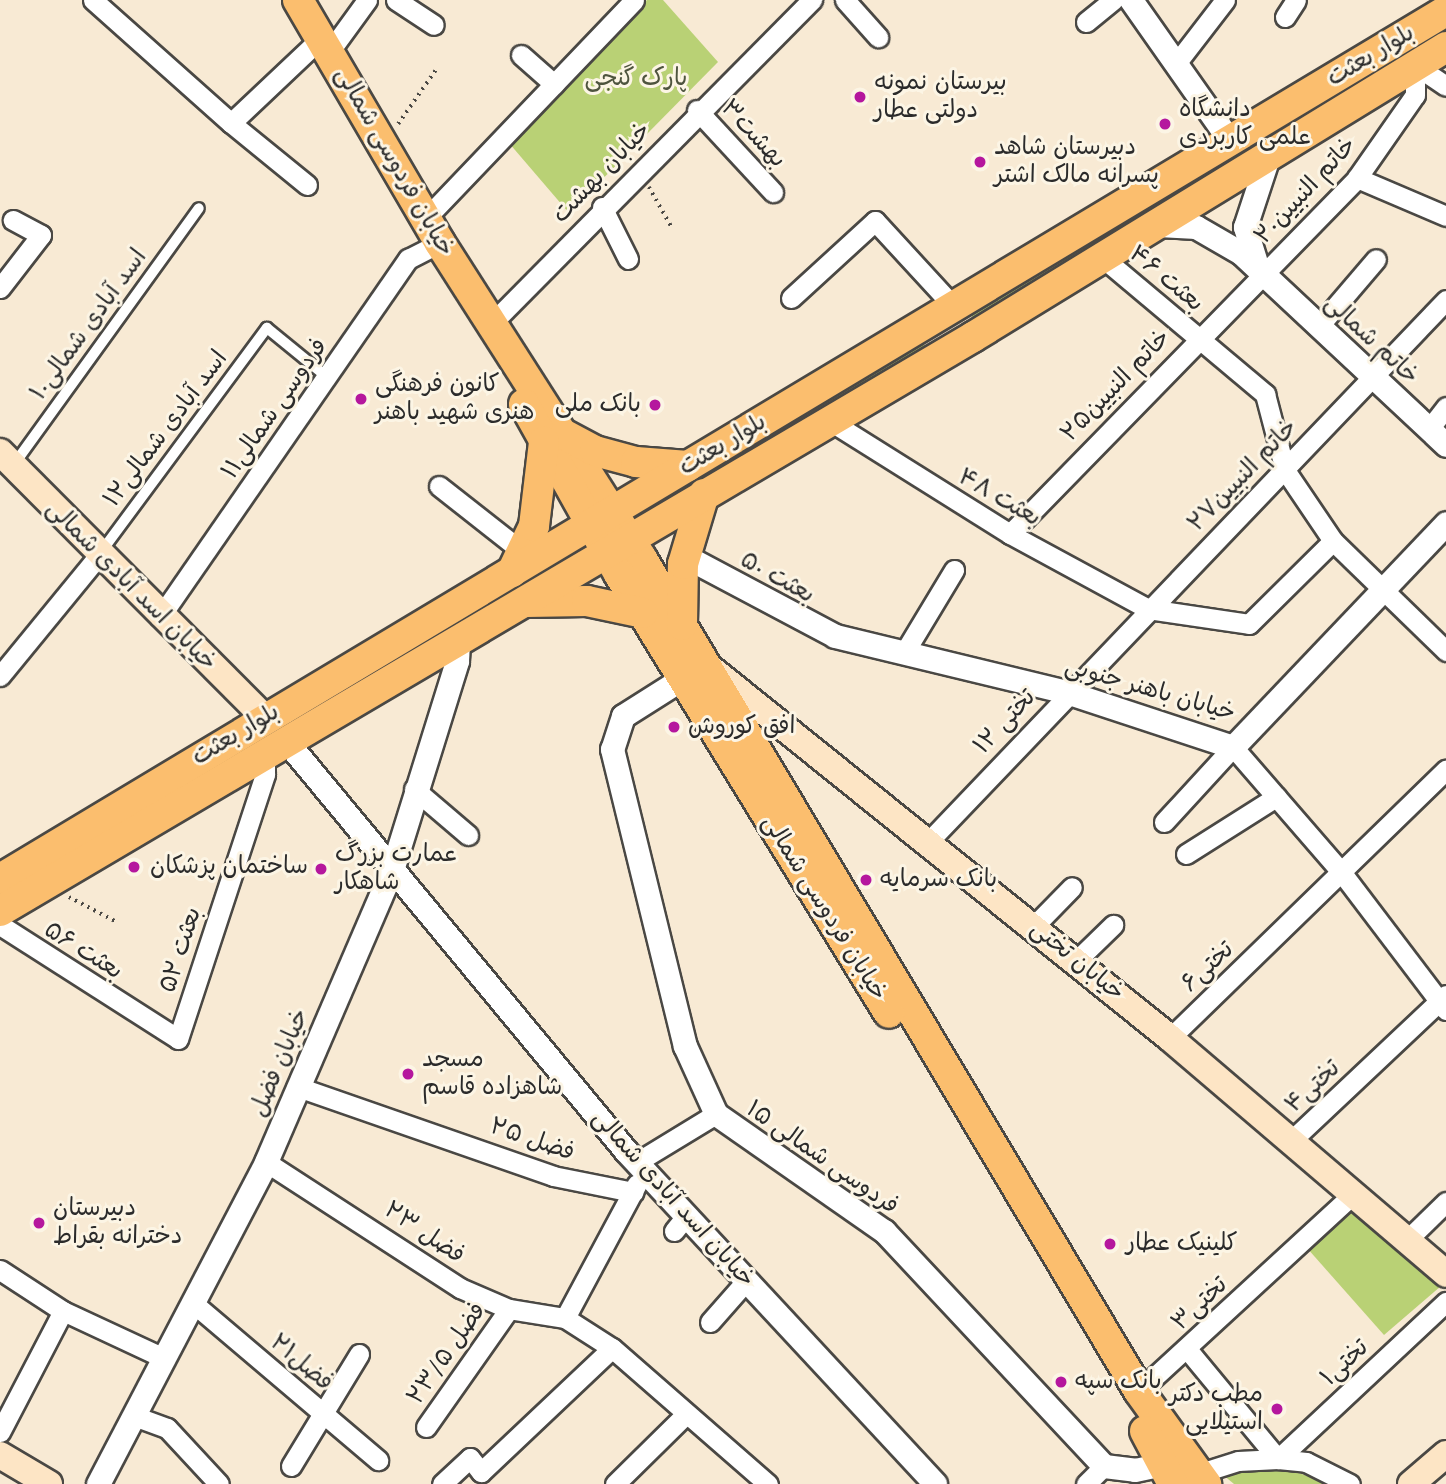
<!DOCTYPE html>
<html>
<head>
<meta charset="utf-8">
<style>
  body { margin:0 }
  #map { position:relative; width:1446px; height:1484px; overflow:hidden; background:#f8ead4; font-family:Mynerve,"Playpen Sans Arabic",sans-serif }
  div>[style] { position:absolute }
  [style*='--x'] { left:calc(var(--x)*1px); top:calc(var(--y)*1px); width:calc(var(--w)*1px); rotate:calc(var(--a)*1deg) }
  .green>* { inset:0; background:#b9d175 }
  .path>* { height:3.5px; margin-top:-1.75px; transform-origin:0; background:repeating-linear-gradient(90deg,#4a4844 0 2px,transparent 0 7px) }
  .roads { filter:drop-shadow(2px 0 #4a4844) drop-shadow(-2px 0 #4a4844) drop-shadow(0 2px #4a4844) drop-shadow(0 -2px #4a4844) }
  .service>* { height:10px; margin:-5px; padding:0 5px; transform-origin:5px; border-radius:5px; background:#fff }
  .minor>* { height:19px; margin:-9.5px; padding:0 9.5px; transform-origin:9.5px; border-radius:9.5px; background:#fff }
  .tertiary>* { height:23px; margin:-11.5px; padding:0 11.5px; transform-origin:11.5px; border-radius:11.5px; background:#fff }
  .secondary>* { height:26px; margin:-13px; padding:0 13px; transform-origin:13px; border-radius:13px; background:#fde5c5 }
  .primary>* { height:30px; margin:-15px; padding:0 15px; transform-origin:15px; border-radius:15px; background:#fbbe6e }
  .dots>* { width:19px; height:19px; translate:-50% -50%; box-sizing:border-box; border:4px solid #fcf5e5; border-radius:50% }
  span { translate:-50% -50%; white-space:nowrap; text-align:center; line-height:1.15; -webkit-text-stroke:6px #fcf5e5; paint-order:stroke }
  .street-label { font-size:24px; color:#2b2b2b }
  .park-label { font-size:24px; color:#4e543e }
  .poi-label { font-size:24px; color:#2b2b2b }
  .left { translate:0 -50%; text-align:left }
  .right { translate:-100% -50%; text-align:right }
</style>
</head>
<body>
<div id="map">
  <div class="green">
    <div style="clip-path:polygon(647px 0,663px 0,718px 62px,569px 213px,509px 143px)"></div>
    <div style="clip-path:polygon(1446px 24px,1446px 34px,972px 320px,972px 314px)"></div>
    <div style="clip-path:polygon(922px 341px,925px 346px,641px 519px,635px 511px)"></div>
    <div style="clip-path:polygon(1350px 1210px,1441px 1286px,1384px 1335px,1307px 1248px)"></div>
    <div style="clip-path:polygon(1278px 1466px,1331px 1484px,1234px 1484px,1222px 1474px)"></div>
  </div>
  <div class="path">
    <div style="--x:398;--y:124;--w:68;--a:-55.1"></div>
    <div style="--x:649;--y:187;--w:45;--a:60.6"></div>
    <div style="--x:69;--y:897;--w:54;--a:27.5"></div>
  </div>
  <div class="roads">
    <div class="service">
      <div style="--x:15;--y:463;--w:314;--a:-54.2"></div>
      <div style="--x:101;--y:552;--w:279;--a:-53.5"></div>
      <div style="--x:267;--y:328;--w:77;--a:39.2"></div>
    </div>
    <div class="minor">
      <div style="--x:93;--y:0;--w:185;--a:41.7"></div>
      <div style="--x:231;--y:123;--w:124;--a:-43.4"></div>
      <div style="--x:396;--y:0;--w:45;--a:33.3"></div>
      <div style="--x:845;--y:0;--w:50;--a:48.3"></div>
      <div style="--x:1285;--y:17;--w:20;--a:-57"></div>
      <div style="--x:1086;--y:22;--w:35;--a:-39"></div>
      <div style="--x:330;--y:51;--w:63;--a:-54"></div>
      <div style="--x:521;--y:55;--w:44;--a:41.3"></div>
      <div style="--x:1178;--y:61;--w:77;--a:-52.4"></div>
      <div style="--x:1415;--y:65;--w:37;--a:34"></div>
      <div style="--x:697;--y:110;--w:112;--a:47.2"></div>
      <div style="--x:231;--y:123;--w:98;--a:39.2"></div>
      <div style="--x:1357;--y:178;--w:97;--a:23.1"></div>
      <div style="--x:602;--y:207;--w:58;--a:63.4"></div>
      <div style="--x:426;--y:218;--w:301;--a:-46.3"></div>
      <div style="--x:1103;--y:258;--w:212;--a:40"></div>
      <div style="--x:1265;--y:394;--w:79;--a:75.3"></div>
      <div style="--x:1285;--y:470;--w:86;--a:55.9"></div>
      <div style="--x:1333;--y:541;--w:158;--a:44.2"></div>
      <div style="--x:0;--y:288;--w:67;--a:-52.3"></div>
      <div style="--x:41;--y:235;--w:32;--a:-152"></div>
      <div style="--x:791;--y:298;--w:114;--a:-42.5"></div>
      <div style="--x:875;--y:221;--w:117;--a:47.4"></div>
      <div style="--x:490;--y:325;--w:458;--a:-45.3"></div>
      <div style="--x:1318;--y:327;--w:89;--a:-49.5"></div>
      <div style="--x:830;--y:421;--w:213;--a:32.1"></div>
      <div style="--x:1010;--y:534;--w:157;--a:28.5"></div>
      <div style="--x:1148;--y:609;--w:102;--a:8.4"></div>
      <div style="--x:1249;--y:624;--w:118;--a:-44.7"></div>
      <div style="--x:1429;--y:429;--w:28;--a:-52"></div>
      <div style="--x:439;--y:486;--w:107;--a:38.2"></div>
      <div style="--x:1010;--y:534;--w:497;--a:-45.7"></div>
      <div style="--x:1357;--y:178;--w:101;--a:-55.1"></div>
      <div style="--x:1415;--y:95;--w:30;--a:-90"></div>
      <div style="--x:160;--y:617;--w:436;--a:-55.3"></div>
      <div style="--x:408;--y:259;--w:36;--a:-27"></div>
      <div style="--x:904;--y:653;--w:97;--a:-58.9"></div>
      <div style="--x:0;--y:676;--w:156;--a:-50.7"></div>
      <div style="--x:414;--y:789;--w:71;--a:40.4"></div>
      <div style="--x:1164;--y:822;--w:102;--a:-47.4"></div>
      <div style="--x:1233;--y:747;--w:167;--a:49.1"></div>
      <div style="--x:1342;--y:873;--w:172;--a:52.8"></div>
      <div style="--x:930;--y:840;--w:747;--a:-46.3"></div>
      <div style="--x:1186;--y:854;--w:107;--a:-32.3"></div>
      <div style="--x:0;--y:925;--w:211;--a:32.6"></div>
      <div style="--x:178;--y:1039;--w:279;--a:-71.8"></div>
      <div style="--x:265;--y:774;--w:19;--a:-90"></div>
      <div style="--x:1034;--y:926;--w:54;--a:-45.7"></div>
      <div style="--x:1076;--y:961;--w:52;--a:-44.2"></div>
      <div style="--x:1170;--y:1038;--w:385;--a:-44.2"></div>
      <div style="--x:298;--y:1087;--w:270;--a:19.2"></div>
      <div style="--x:553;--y:1176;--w:82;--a:11.3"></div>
      <div style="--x:1293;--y:1139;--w:210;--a:-43.3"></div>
      <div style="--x:266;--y:1162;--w:231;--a:33"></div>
      <div style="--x:460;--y:1288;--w:53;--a:23.2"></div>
      <div style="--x:509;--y:1309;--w:57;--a:9.1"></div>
      <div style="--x:565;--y:1318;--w:56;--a:32.6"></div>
      <div style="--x:612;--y:1348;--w:207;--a:41.1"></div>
      <div style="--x:637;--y:1162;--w:92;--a:-31.3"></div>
      <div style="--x:674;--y:1231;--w:19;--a:-51"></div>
      <div style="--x:1406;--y:1241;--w:56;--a:-44.3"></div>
      <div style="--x:0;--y:1270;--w:75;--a:33.1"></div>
      <div style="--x:63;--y:1311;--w:111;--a:25"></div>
      <div style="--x:193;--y:1303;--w:243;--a:40.3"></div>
      <div style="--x:565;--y:1318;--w:152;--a:-61.8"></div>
      <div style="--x:710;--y:1322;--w:55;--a:-48.7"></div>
      <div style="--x:1187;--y:1349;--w:143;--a:50.4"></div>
      <div style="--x:1278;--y:1459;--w:230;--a:-43.1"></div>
      <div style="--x:1139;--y:1391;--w:291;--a:-42.6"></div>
      <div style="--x:134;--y:1416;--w:35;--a:20"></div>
      <div style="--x:167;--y:1428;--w:76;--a:47.1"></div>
      <div style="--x:426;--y:1427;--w:144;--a:-54.9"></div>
      <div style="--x:0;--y:1432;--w:136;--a:-62.5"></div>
      <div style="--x:291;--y:1466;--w:131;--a:-58.7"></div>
      <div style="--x:1197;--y:1474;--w:43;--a:-17.6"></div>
      <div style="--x:1238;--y:1461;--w:40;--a:-2.9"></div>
      <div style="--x:1278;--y:1459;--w:28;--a:6"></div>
      <div style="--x:1306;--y:1462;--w:49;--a:26.6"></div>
      <div style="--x:442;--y:1484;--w:38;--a:-43"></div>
      <div style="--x:470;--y:1458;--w:18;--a:52"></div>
      <div style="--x:481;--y:1472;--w:180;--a:-43.4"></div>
      <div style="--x:615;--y:1484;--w:98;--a:-44.6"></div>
      <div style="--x:1086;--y:1484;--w:25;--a:-45"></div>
    </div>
    <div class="tertiary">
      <div style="--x:1131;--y:0;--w:172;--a:54.9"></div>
      <div style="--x:1158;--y:225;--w:38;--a:3"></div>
      <div style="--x:1196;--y:227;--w:52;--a:30"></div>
      <div style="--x:1241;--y:253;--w:281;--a:43.1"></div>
      <div style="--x:1257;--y:266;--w:41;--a:-107.1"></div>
      <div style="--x:1245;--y:227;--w:77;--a:-71.8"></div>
      <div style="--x:696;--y:562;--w:157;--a:28"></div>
      <div style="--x:835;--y:636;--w:238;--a:13.6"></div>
      <div style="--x:1066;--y:692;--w:176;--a:18.2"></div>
      <div style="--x:1233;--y:747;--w:309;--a:-46.4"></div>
      <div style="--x:683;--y:678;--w:71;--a:147.7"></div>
      <div style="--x:623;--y:716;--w:35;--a:108"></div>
      <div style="--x:612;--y:749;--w:306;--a:76.2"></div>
      <div style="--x:685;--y:1046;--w:75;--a:65.5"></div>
      <div style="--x:716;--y:1114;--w:205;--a:34.9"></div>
      <div style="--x:884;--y:1231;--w:322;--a:46.9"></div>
      <div style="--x:1104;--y:1466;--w:31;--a:7"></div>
      <div style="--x:1135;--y:1470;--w:30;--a:-12"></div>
      <div style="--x:287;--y:742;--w:531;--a:50.35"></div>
      <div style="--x:626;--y:1151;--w:454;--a:47.1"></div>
      <div style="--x:98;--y:1484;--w:363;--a:-62.4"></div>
      <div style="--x:266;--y:1162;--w:318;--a:-66.7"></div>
      <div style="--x:392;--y:870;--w:219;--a:-72.7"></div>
      <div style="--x:457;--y:661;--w:19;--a:-87"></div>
    </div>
    <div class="secondary">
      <div style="--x:0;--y:452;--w:375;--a:45.1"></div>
      <div style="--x:710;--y:668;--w:590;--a:38.81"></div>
      <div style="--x:1170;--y:1038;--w:363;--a:40.5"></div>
      <div style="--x:0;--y:1455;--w:57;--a:30.6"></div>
      <div style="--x:1411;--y:1484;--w:46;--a:-40.6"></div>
    </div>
    <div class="primary">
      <div style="--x:298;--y:0;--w:281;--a:59.7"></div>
      <div style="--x:440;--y:243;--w:375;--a:57.4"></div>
      <div style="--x:642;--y:559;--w:969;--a:59.15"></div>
      <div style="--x:1139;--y:1391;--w:115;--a:54.2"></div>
      <div style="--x:524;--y:404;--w:195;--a:60.8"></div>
      <div style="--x:619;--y:574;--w:515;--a:58.41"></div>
      <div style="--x:565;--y:435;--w:34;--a:28"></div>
      <div style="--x:595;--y:451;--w:42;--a:15"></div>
      <div style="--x:636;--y:462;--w:52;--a:4.4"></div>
      <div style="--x:512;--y:572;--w:51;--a:-64.4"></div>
      <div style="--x:534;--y:526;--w:85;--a:-83.2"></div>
      <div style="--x:526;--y:602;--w:61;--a:-0.9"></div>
      <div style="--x:587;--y:601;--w:57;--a:12.1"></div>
      <div style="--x:682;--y:625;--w:61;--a:-89.1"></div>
      <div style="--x:683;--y:564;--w:73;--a:-73.3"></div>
      <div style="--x:0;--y:879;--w:1687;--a:-30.98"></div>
      <div style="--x:0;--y:911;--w:1130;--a:-30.54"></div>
      <div style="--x:973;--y:337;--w:555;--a:-31.51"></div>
      <div style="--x:1145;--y:1431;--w:60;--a:62.2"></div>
    </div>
  </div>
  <div class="dots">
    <div style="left:860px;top:97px;background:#b5179e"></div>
    <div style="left:1165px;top:124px;background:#b5179e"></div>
    <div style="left:980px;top:162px;background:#b5179e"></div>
    <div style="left:361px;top:399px;background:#b5179e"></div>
    <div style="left:655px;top:405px;background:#b5179e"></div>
    <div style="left:674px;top:727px;background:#b5179e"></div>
    <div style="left:134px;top:867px;background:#b5179e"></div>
    <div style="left:321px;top:869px;background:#b5179e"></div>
    <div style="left:866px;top:880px;background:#b5179e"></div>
    <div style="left:408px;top:1074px;background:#b5179e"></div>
    <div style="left:39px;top:1223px;background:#b5179e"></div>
    <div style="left:1110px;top:1244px;background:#b5179e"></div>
    <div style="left:1061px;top:1382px;background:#b5179e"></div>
    <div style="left:1277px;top:1409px;background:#b5179e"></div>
  </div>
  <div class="street-label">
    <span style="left:1371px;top:56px;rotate:-31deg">بلوار بعثت</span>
    <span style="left:753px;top:134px;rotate:47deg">بهشت۳</span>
    <span style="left:394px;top:162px;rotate:60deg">خیابان فردوسی شمالی</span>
    <span style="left:602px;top:173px;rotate:-46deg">خیابان بهشت</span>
    <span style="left:1306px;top:191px;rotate:-47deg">خاتم النبیین۲۰</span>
    <span style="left:1166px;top:279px;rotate:40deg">بعثت ۴۶</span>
    <span style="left:89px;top:325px;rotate:-54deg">اسد آبادی شمالی۱۰</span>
    <span style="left:1371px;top:340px;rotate:43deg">خاتم شمالی</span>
    <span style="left:1116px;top:386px;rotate:-46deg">خاتم النبیین۲۵</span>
    <span style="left:275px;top:409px;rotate:-55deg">فردوسی شمالی۱۱</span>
    <span style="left:166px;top:429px;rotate:-53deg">اسد آبادی شمالی۱۲</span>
    <span style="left:723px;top:445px;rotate:-31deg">بلوار بعثت</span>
    <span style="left:1243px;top:476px;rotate:-46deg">خاتم النبیین۲۷</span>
    <span style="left:999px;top:498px;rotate:30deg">بعثت ۴۸</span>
    <span style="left:777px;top:578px;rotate:29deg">بعثت ۵۰</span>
    <span style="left:131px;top:586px;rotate:45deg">خیابان اسد آبادی شمالی</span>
    <span style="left:1150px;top:690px;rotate:16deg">خیابان باهنر جنوبی</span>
    <span style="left:1005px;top:722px;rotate:-47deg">تختی ۱۲</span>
    <span style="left:236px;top:735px;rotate:-31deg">بلوار بعثت</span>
    <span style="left:824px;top:908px;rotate:58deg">خیابان فردوسی شمالی</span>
    <span style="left:181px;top:950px;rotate:-72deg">بعثت ۵۲</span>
    <span style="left:83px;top:951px;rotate:32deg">بعثت ۵۶</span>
    <span style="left:1077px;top:961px;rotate:39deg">خیابان تختی</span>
    <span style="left:1208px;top:967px;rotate:-43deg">تختی۶</span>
    <span style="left:280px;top:1063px;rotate:-67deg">خیابان فضل</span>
    <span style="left:1313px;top:1087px;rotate:-43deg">تختی۴</span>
    <span style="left:532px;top:1140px;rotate:19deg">فضل ۲۵</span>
    <span style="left:822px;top:1158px;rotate:35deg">فردوسی شمالی ۱۵</span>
    <span style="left:673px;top:1199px;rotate:48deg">خیابان اسد آبادی شمالی</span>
    <span style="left:424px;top:1233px;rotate:34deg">فضل ۲۳</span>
    <span style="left:1200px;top:1304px;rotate:-43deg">تختی۳</span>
    <span style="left:447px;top:1354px;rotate:-55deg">فضل ۲۳/۵</span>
    <span style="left:301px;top:1363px;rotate:40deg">فضل۲۱</span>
    <span style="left:1345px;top:1363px;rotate:-43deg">تختی۱</span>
  </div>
  <div class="park-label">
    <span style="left:636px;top:79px">پارک گنجی</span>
  </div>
  <div class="poi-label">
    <span class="left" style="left:874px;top:97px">بیرستان نمونه<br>دولتی عطار</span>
    <span class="left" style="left:1179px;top:124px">دانشگاه<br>علمی کاربردی</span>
    <span class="left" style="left:994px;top:162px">دبیرستان شاهد<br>پسرانه مالک اشتر</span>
    <span class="left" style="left:375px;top:399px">کانون فرهنگی<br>هنری شهید باهنر</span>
    <span class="right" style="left:641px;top:405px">بانک ملی</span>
    <span class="left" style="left:688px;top:727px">افق کوروش</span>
    <span class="left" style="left:335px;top:869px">عمارت بزرگ<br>شاهکار</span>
    <span class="left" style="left:150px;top:867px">ساختمان پزشکان</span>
    <span class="left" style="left:880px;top:880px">بانک سرمایه</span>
    <span class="left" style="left:422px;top:1074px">مسجد<br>شاهزاده قاسم</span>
    <span class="left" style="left:53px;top:1223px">دبیرستان<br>دخترانه بقراط</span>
    <span class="left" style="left:1126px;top:1244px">کلینیک عطار</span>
    <span class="left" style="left:1075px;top:1382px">بانک سپه</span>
    <span class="right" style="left:1263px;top:1409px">مطب دکتر<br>استیلایی</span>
  </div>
</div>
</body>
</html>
